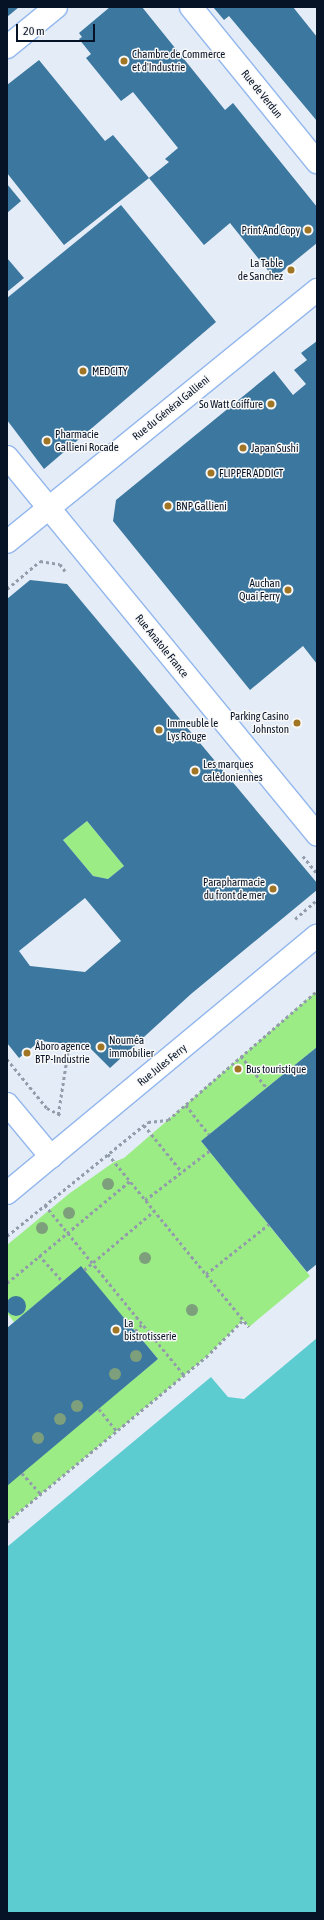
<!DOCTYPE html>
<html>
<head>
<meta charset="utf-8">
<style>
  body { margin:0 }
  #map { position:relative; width:324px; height:1920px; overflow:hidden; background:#e4ecf7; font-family:"Asap Condensed",sans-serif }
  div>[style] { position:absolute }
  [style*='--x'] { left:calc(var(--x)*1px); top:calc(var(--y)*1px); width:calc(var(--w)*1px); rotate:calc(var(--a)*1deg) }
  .green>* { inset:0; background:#9bec84 }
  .water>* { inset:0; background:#5cccd0 }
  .building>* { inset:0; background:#3b779e }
  .round { border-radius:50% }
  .path>* { height:2.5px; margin-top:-1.25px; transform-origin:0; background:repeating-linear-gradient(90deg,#939caa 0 3px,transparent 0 6px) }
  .roads { filter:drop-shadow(1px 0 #93b7ed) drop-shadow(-1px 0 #93b7ed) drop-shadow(0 1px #93b7ed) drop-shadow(0 -1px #93b7ed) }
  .street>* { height:22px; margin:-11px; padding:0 11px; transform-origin:11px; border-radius:11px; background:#fff }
  .primary>* { height:22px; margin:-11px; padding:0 11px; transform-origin:11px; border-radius:11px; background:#fff }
  .trees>* { width:12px; height:12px; margin:-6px; border-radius:50%; background:#7d9f7b }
  .dots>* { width:11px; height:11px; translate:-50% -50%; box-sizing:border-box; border:2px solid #f8f8f8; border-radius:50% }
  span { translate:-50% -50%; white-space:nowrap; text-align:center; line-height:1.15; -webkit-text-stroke:3px #f8f8f8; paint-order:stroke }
  .poi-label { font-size:11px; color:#061225 }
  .left { translate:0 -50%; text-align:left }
  .right { translate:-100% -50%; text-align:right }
  .street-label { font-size:11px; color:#061225 }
  .frame { position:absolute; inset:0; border:8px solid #061225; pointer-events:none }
  .scale { position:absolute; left:16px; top:24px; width:79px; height:18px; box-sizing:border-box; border:2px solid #061225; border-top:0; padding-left:5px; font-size:12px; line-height:14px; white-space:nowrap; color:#061225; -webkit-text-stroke:3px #f8f8f8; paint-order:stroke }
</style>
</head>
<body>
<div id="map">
  <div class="green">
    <div style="clip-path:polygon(87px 821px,124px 866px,108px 879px,93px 876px,63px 840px)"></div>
    <div style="clip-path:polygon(317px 991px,317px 1047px,201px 1141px,310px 1276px,249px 1327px,243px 1320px,206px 1357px,7px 1522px,7px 1485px,158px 1359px,81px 1267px,14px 1322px,7px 1313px,7px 1245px,70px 1193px,114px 1162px,124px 1158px)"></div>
  </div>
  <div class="water">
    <div style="clip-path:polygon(317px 1338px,317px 1913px,7px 1913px,7px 1547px,211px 1377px,228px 1397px,244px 1399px)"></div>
  </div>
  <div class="building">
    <div style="clip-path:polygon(7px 7px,19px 7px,7px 17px)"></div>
    <div style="clip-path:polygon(110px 7px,142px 7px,225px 110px,233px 103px,317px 207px,317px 243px,274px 278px,230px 223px,204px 245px,149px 178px,169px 162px,165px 159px,178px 148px,133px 92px,121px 101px,86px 58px,91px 54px,79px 39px,82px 37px,79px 33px)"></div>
    <div style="clip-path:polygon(213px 7px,293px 7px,317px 37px,317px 121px,229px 16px,224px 20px)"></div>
    <div style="clip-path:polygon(39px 60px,105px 141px,113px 135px,149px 178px,64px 245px,7px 173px,7px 85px)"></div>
    <div style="clip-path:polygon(7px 184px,21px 201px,7px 213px)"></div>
    <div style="clip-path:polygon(121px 205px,216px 322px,44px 469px,7px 420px,7px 298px)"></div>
    <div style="clip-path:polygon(7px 258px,24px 278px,7px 292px)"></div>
    <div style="clip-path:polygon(317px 341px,317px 664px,303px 646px,250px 690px,113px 521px,116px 500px,274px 371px,293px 395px,306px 384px,294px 370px,307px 360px,301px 353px)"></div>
    <div style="clip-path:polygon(evenodd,30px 580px,67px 584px,317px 883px,317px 890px,191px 994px,110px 1068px,88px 1046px,40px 1041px,19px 1058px,7px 1043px,7px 599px,30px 580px,87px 821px,124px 866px,108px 879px,93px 876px,63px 840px,87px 821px,30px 580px,85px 898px,121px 941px,85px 972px,30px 966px,19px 951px,85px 898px)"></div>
    <div style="clip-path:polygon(317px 1047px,317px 1264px,307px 1272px,201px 1141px)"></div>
    <div style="clip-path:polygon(81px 1266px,158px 1359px,7px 1486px,7px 1328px)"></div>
    <div class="round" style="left:6px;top:1296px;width:20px;height:20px"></div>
  </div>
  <div class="path">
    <div style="--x:7;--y:589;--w:43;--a:-40.3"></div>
    <div style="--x:40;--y:561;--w:20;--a:9"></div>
    <div style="--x:60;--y:564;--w:9;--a:54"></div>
    <div style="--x:303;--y:856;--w:22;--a:51"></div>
    <div style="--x:295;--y:919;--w:29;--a:-41"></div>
    <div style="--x:241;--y:1056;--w:41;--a:50.9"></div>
    <div style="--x:7;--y:1059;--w:63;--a:50.8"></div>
    <div style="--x:47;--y:1108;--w:16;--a:27"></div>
    <div style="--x:186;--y:1105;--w:37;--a:52"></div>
    <div style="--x:58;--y:1115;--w:72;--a:-81.2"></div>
    <div style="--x:144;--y:1125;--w:60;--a:51"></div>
    <div style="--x:108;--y:1154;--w:223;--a:50.8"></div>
    <div style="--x:145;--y:1200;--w:81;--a:-37.4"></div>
    <div style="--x:45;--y:1205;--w:220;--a:50.7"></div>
    <div style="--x:7;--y:1236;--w:181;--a:-39"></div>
    <div style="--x:148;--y:1122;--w:20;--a:-6"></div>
    <div style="--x:168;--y:1120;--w:197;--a:-40.9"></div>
    <div style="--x:39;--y:1255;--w:36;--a:48"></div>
    <div style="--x:84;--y:1270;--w:92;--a:-40.1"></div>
    <div style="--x:206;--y:1274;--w:80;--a:-38.4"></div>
    <div style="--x:7;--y:1283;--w:160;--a:-39.7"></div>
    <div style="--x:135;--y:1331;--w:11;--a:-45"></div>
    <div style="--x:99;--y:1409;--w:28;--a:51"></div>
    <div style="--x:22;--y:1473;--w:28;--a:48"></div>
    <div style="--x:7;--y:1522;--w:259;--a:-39.7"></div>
    <div style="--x:206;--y:1357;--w:52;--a:-45"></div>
  </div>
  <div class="roads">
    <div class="street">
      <div style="--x:191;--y:7;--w:200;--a:50.9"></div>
      <div style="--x:7;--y:47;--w:63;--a:-39.2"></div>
      <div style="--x:7;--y:457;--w:489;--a:50.6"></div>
      <div style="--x:7;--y:1104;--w:69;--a:50.3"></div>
    </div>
    <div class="primary">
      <div style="--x:7;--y:542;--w:400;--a:-39.1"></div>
      <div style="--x:7;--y:1193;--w:403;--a:-39.7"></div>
    </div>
  </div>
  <div class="trees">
    <div style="left:108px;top:1184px"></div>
    <div style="left:69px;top:1213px"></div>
    <div style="left:42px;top:1228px"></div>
    <div style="left:145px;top:1258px"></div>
    <div style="left:192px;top:1310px"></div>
    <div style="left:136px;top:1356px"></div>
    <div style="left:115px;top:1374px"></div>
    <div style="left:77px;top:1406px"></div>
    <div style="left:60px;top:1419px"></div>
    <div style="left:38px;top:1438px"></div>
  </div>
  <div class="dots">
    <div style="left:124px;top:61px;background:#a07524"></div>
    <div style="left:308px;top:230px;background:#a07524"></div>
    <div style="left:291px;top:270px;background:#a07524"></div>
    <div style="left:83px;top:371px;background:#a07524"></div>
    <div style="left:271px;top:404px;background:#a07524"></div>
    <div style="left:47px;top:441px;background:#a07524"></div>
    <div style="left:243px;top:448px;background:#a07524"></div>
    <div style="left:211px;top:473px;background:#a07524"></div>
    <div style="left:168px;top:506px;background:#a07524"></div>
    <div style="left:288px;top:590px;background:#a07524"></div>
    <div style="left:297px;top:723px;background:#a07524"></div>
    <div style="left:159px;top:730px;background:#a07524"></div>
    <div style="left:195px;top:771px;background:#a07524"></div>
    <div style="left:273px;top:889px;background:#a07524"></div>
    <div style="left:101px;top:1047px;background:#a07524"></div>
    <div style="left:27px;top:1053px;background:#a07524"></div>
    <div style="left:238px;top:1069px;background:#a07524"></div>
    <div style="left:116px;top:1330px;background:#a07524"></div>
  </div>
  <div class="poi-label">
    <span class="left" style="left:132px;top:61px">Chambre de Commerce<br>et d'Industrie</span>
    <span class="right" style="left:300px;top:230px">Print And Copy</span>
    <span class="right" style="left:283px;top:270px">La Table<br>de Sanchez</span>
    <span class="left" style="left:92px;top:371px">MEDCITY</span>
    <span class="right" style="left:263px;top:404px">So Watt Coiffure</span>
    <span class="left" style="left:55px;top:441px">Pharmacie<br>Gallieni Rocade</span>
    <span class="left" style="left:251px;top:448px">Japan Sushi</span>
    <span class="left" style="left:219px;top:473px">FLIPPER ADDICT</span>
    <span class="left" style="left:176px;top:506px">BNP Gallieni</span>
    <span class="right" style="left:280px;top:590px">Auchan<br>Quai Ferry</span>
    <span class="right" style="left:289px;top:723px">Parking Casino<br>Johnston</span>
    <span class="left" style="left:167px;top:730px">Immeuble le<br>Lys Rouge</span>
    <span class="left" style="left:203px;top:771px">Les marques<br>calédoniennes</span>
    <span class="right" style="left:265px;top:889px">Parapharmacie<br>du front de mer</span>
    <span class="left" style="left:109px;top:1047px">Nouméa<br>immobilier</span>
    <span class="left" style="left:35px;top:1053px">Âboro agence<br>BTP-Industrie</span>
    <span class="left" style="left:246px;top:1069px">Bus touristique</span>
    <span class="left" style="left:124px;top:1330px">La<br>bistrotisserie</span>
  </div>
  <div class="street-label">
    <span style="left:262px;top:94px;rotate:51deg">Rue de Verdun</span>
    <span style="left:171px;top:408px;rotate:-39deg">Rue du Général Gallieni</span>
    <span style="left:162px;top:646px;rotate:51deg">Rue Anatole France</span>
    <span style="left:162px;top:1065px;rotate:-39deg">Rue Jules Ferry</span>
  </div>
  <div class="frame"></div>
  <div class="scale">20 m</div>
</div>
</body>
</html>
